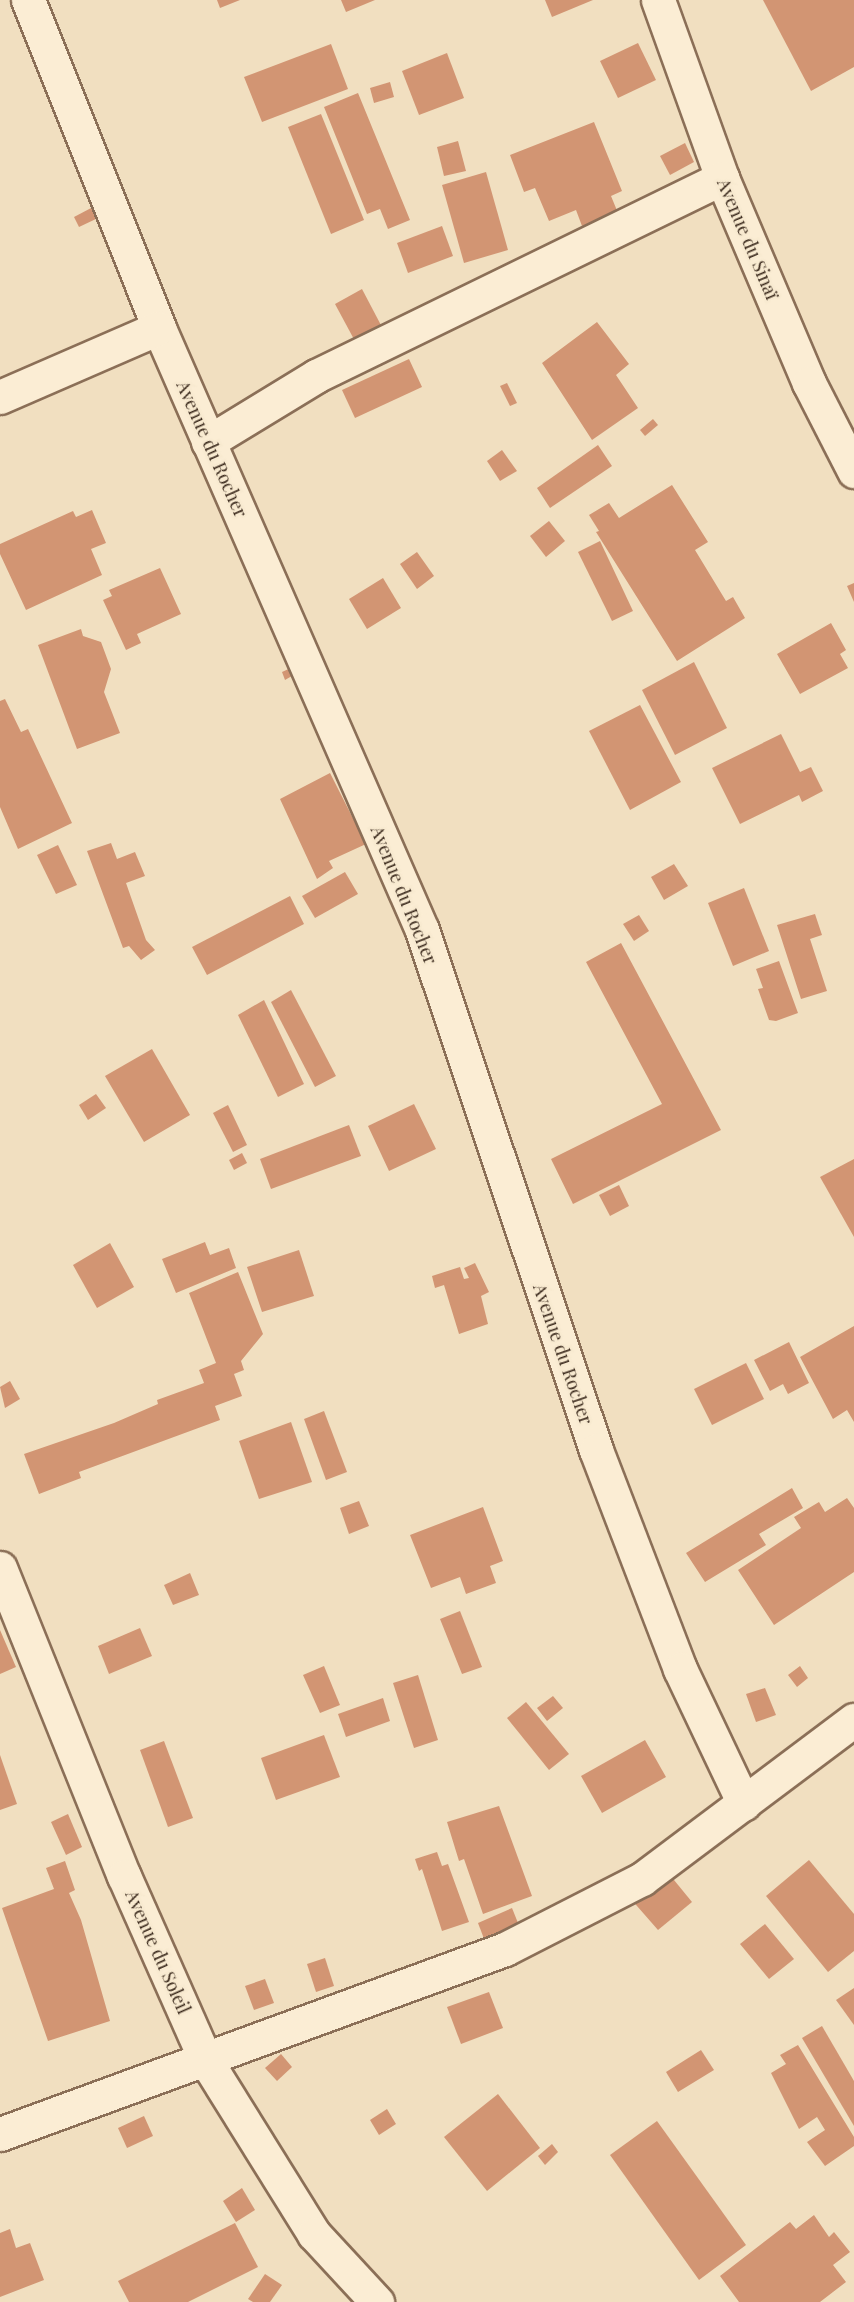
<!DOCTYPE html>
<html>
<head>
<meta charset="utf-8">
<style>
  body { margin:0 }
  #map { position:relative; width:854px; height:2302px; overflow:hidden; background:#f1dfc0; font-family:"Playfair Display",serif }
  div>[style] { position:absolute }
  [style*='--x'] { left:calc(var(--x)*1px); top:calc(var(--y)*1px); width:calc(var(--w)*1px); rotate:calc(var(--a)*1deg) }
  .building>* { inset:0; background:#d29573 }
  .roads { filter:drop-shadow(2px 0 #8b6f57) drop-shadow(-2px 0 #8b6f57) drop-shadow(0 2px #8b6f57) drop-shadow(0 -2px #8b6f57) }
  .street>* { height:33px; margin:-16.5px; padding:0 16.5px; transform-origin:16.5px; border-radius:16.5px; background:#fbedd4 }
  span { translate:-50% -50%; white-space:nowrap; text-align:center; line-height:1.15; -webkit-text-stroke:5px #f8ead0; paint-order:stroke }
  .street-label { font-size:18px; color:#3a291c }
</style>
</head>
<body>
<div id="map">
  <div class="building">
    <div style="clip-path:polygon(217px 0,240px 0,220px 8px)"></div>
    <div style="clip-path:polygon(341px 0,375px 0,346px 12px)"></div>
    <div style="clip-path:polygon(545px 0,593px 0,552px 17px)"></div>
    <div style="clip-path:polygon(763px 0,854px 0,854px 67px,811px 91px)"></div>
    <div style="clip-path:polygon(638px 43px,656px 80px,618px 98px,600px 61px)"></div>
    <div style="clip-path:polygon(331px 44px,348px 89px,262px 122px,244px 77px)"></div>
    <div style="clip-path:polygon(447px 53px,464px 98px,419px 115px,402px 71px)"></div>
    <div style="clip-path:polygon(390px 82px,394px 97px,374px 103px,370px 88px)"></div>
    <div style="clip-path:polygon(358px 93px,410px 220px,388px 229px,380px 209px,367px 214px,324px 107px)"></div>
    <div style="clip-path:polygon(321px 114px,364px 220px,331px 234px,288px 127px)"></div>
    <div style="clip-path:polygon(594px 122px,622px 191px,611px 196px,618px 213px,582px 226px,576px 210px,549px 221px,535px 188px,524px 192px,510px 155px)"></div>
    <div style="clip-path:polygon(458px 141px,466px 171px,444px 176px,437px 147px)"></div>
    <div style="clip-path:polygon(685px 143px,694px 162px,670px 175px,660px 156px)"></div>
    <div style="clip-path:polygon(486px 172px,508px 250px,464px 263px,442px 185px)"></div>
    <div style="clip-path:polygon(93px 207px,98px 218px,79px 227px,74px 217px)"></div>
    <div style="clip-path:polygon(442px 226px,453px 256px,408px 273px,397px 243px)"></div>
    <div style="clip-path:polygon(362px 289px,383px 329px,356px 343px,335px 304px)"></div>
    <div style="clip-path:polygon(597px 322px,629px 364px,616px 375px,638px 408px,592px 440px,542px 363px)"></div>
    <div style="clip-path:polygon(409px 359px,422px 387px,355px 418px,342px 390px)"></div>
    <div style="clip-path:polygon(507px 383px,517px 403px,510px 406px,500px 386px)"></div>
    <div style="clip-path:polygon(653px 419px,658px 425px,645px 436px,640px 430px)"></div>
    <div style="clip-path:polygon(598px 445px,612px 466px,550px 508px,537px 488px)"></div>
    <div style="clip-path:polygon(502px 450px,517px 471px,500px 481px,487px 461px)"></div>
    <div style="clip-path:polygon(672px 485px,708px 542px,695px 550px,726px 601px,733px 597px,745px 618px,677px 661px,596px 532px,599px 531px,589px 515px,609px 503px,619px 518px)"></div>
    <div style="clip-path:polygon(92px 510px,106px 543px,91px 549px,102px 575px,26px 610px,0 554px,0 544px,73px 511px,76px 517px)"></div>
    <div style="clip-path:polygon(549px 521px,565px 541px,546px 557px,530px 536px)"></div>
    <div style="clip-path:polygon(600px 541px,633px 611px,612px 621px,578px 552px)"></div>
    <div style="clip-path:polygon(417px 552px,434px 576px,417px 589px,400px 564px)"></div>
    <div style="clip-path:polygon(160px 568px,181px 614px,137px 634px,141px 643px,126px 650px,103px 600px,112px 596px,109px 590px)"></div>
    <div style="clip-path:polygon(383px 578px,401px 608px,367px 629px,349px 599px)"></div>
    <div style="clip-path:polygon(854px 583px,854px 602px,847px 586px)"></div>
    <div style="clip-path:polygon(831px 623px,846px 650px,840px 654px,848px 668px,800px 694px,777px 654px)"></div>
    <div style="clip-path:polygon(81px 629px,83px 636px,101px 642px,111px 669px,104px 692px,120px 733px,77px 749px,38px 645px)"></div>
    <div style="clip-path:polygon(694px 662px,727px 728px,675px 755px,642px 690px)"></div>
    <div style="clip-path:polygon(293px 667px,297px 673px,285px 680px,282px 672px)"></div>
    <div style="clip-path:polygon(5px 699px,21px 732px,28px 729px,72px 823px,18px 849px,0 807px,0 701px)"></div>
    <div style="clip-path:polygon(640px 705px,681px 782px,630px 810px,589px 731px)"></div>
    <div style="clip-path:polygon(781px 734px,800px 772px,811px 767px,823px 791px,802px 802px,799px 795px,740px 824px,712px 768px)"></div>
    <div style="clip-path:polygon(330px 773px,366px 844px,329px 861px,333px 868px,317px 879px,280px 799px)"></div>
    <div style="clip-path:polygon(111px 843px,117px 859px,135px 852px,145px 876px,126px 883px,146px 940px,155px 950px,141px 960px,129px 946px,123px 948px,87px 851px)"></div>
    <div style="clip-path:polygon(58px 845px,77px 885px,56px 894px,37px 855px)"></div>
    <div style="clip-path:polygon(674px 864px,688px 886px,664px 900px,651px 877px)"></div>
    <div style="clip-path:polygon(345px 872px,358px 894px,315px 918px,302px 896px)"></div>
    <div style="clip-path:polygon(744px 888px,769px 951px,733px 966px,708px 903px)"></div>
    <div style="clip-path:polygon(290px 896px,304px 924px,207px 975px,192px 947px)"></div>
    <div style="clip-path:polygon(815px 914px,822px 935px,810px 939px,827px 991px,801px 999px,777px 925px)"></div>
    <div style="clip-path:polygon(639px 915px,649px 931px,634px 941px,623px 924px)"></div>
    <div style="clip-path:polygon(621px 943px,721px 1130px,573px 1204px,551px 1159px,662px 1104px,586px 962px)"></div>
    <div style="clip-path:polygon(779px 961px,798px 1013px,776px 1021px,769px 1020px,758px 989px,763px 988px,756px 969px)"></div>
    <div style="clip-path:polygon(291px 990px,336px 1076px,315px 1087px,271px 1002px)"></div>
    <div style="clip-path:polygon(264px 1000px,304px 1084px,278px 1097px,238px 1015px)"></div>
    <div style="clip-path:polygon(152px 1049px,190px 1115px,144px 1142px,105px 1076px)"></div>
    <div style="clip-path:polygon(96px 1094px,106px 1108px,88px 1120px,79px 1105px)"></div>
    <div style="clip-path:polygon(414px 1104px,436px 1149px,389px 1171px,368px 1126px)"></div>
    <div style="clip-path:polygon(228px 1105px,247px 1145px,233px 1152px,213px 1113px)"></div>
    <div style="clip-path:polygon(349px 1125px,361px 1156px,271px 1189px,260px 1159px)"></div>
    <div style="clip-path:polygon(242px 1153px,247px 1163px,234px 1170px,229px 1160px)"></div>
    <div style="clip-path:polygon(854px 1159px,854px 1237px,820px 1177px)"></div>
    <div style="clip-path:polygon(619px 1185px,629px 1206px,610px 1216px,599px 1195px)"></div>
    <div style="clip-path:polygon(205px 1242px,210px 1255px,229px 1248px,236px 1268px,176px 1293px,162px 1259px)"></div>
    <div style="clip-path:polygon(110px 1243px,134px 1287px,97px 1308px,73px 1265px)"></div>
    <div style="clip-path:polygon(299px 1250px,314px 1296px,262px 1312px,247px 1267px)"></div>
    <div style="clip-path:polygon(475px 1263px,489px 1292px,481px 1296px,488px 1324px,459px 1334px,444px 1285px,435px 1288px,432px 1276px,460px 1267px,464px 1279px,469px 1278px,464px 1268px)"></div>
    <div style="clip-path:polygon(238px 1272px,263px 1334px,241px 1361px,244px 1370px,234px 1374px,242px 1396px,215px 1406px,220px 1420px,79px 1472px,81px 1478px,39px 1494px,24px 1454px,114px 1423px,158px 1404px,157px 1400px,204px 1383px,199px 1370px,216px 1363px,189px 1293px)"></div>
    <div style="clip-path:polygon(854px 1326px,854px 1422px,847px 1410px,833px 1419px,800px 1357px)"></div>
    <div style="clip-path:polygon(789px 1342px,809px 1383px,788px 1394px,783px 1384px,770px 1391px,754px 1360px)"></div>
    <div style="clip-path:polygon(746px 1363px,764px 1399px,712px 1425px,694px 1389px)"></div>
    <div style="clip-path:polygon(10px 1381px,20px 1399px,5px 1408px,0 1387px)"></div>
    <div style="clip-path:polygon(324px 1411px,347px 1472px,326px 1480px,304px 1419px)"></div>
    <div style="clip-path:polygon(291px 1422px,312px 1482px,259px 1499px,239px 1441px)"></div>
    <div style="clip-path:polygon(792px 1488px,803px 1508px,759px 1534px,766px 1545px,705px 1582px,686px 1553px)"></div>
    <div style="clip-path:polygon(847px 1498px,854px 1508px,854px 1572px,774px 1625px,738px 1570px,801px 1528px,794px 1517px,819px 1502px,825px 1512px)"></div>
    <div style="clip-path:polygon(359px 1501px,369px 1526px,349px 1534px,340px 1508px)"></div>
    <div style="clip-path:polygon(483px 1507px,503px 1561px,490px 1566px,496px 1583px,466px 1594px,460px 1577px,431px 1588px,410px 1535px)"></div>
    <div style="clip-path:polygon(190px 1573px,199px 1595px,173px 1605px,164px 1585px)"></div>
    <div style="clip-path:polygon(460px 1611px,482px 1667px,462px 1674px,440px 1619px)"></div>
    <div style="clip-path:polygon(140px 1628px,152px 1656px,109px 1674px,98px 1646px)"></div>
    <div style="clip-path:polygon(0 1630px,16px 1667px,0 1674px)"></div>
    <div style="clip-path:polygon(324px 1666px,340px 1705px,320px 1713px,303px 1675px)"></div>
    <div style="clip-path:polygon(800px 1666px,808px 1678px,797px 1687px,788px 1675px)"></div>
    <div style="clip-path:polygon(418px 1675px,438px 1740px,414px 1748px,393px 1683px)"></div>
    <div style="clip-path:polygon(765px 1688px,776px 1715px,756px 1722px,746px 1694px)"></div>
    <div style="clip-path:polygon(553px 1696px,563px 1708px,547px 1721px,537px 1708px)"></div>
    <div style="clip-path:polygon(383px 1698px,390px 1721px,346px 1737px,338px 1714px)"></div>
    <div style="clip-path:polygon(526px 1702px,569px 1754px,549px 1770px,507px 1718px)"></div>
    <div style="clip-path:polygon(324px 1735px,340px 1777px,276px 1800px,261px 1758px)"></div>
    <div style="clip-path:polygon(645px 1740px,666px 1777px,602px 1813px,581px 1776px)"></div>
    <div style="clip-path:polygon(164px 1741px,193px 1818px,168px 1827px,140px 1750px)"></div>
    <div style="clip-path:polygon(0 1755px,17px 1804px,0 1810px)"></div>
    <div style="clip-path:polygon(499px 1806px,532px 1896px,483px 1914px,464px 1859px,459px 1861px,447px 1822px)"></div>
    <div style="clip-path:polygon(68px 1814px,82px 1847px,66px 1855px,51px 1822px)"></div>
    <div style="clip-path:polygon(437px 1852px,442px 1866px,448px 1864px,469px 1922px,442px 1931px,422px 1869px,419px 1871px,415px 1859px)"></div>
    <div style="clip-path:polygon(809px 1860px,854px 1914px,854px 1951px,828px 1972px,766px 1896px)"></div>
    <div style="clip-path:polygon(65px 1861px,75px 1890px,69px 1893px,81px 1920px,110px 2021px,48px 2041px,2px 1908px,54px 1889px,46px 1868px)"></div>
    <div style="clip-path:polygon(665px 1869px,692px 1902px,658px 1930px,630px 1898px)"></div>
    <div style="clip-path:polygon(512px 1908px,520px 1928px,486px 1944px,478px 1923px)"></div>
    <div style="clip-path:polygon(765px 1924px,794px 1959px,769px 1979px,740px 1944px)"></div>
    <div style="clip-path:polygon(325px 1958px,334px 1986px,316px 1992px,307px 1964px)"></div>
    <div style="clip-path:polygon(265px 1979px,274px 2003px,254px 2010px,245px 1986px)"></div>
    <div style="clip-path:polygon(854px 1988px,854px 2025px,836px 2000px)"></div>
    <div style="clip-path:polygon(489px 1992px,503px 2028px,461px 2044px,447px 2007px)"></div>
    <div style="clip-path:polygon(822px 2026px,854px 2081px,854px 2126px,802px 2038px)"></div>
    <div style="clip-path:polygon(798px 2045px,854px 2137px,854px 2146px,825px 2166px,807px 2142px,825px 2130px,817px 2117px,799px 2129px,771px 2073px,786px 2064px,780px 2055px)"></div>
    <div style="clip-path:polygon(701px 2050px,714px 2070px,678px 2092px,666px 2072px)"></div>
    <div style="clip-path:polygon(281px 2054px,292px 2067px,277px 2081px,265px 2068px)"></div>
    <div style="clip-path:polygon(498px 2094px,540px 2148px,487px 2191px,444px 2137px)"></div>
    <div style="clip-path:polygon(387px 2109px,396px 2124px,379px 2135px,370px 2120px)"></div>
    <div style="clip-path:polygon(144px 2116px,153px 2136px,127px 2148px,118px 2128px)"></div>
    <div style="clip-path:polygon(657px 2121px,746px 2245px,699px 2280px,610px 2155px)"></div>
    <div style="clip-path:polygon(552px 2144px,558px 2152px,545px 2165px,538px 2156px)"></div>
    <div style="clip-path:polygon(242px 2188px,255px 2210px,236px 2222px,223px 2201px)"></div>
    <div style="clip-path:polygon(814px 2215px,829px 2237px,834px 2232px,850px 2252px,833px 2265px,846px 2282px,820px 2302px,739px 2302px,720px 2276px,790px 2222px,796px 2229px)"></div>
    <div style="clip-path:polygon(235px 2223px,258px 2267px,188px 2302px,129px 2302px,118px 2281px)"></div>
    <div style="clip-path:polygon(10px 2229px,16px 2248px,30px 2243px,44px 2280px,0 2297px,0 2233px)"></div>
    <div style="clip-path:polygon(265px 2274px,282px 2285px,270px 2302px,253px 2302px,248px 2299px)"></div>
  </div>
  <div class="roads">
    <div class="street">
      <div style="--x:28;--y:0;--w:353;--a:68.2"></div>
      <div style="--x:159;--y:328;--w:657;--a:66.4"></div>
      <div style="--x:422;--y:930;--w:548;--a:71.5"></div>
      <div style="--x:596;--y:1450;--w:235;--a:69"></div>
      <div style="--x:680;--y:1669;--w:149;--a:64.6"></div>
      <div style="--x:658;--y:0;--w:189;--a:70.2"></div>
      <div style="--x:722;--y:178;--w:223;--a:67"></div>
      <div style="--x:809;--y:383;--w:99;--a:62.9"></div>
      <div style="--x:0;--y:397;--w:173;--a:-23.5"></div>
      <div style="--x:208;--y:442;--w:127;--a:-31.4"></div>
      <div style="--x:316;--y:376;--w:452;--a:-26"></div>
      <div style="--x:0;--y:1568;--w:332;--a:68.1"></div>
      <div style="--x:124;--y:1876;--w:200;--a:66.1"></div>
      <div style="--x:205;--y:2059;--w:206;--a:58.1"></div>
      <div style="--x:314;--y:2234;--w:93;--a:47.2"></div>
      <div style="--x:0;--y:2134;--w:538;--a:-20.12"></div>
      <div style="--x:505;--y:1949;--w:154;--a:-27.1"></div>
      <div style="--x:642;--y:1879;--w:265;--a:-36.9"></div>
    </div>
  </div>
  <div class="street-label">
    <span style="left:748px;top:239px;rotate:67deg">Avenue du Sinaï</span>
    <span style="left:212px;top:449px;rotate:66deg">Avenue du Rocher</span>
    <span style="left:404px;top:895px;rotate:68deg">Avenue du Rocher</span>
    <span style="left:563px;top:1354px;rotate:71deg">Avenue du Rocher</span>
    <span style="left:158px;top:1952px;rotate:66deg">Avenue du Soleil</span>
  </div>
</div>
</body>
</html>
